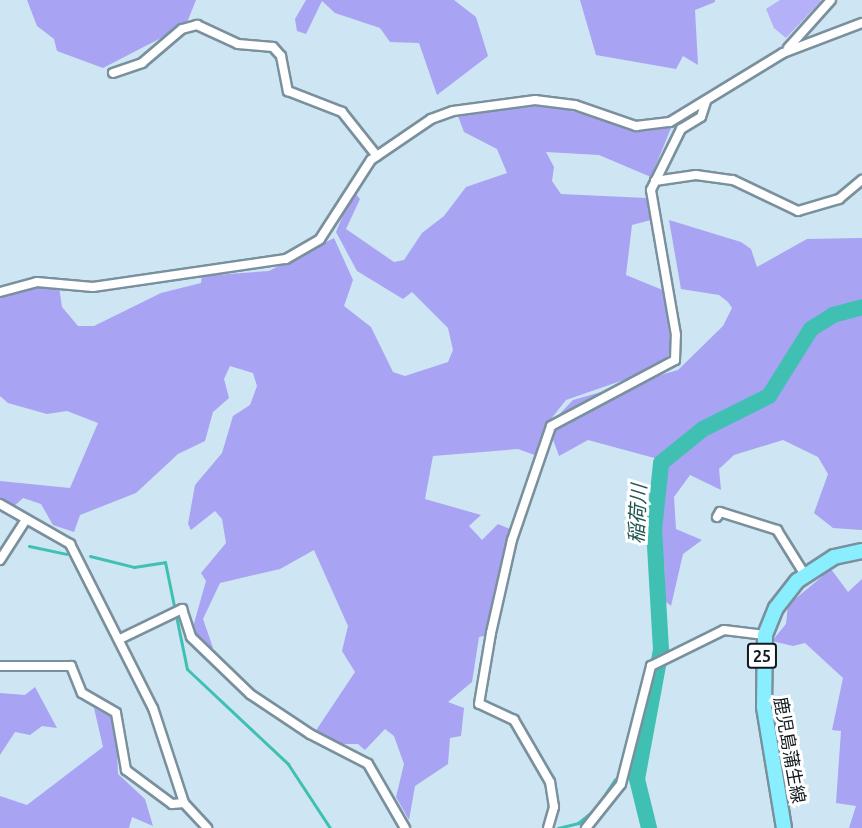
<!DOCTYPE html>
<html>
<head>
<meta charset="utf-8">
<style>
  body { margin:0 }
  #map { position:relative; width:862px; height:828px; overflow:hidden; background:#cee5f3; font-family:Ubuntu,"Noto Sans JP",sans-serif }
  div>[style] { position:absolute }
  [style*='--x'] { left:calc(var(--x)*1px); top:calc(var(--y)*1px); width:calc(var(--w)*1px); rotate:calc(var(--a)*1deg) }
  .green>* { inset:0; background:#b4b1f8 }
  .forest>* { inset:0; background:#a8a3f3 }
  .stream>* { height:3px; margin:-1.5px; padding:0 1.5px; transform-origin:1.5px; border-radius:1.5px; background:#3fc0b2 }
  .river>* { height:16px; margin:-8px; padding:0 8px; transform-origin:8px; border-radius:8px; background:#3fc0b2 }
  .roads { filter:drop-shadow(2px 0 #7a909d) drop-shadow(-2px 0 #7a909d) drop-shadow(0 2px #7a909d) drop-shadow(0 -2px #7a909d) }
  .street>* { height:8px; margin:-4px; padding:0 4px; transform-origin:4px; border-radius:4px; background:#fff }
  .primary>* { height:14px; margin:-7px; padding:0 7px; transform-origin:7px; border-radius:7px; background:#89effe }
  span { translate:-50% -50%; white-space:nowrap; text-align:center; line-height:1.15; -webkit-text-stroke:6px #fff; paint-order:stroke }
  .shield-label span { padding:2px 4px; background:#fff; border:2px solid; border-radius:4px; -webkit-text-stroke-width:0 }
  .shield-label { font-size:16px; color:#121a1f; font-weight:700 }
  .street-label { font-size:18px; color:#121a1f }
  .water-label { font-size:20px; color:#215650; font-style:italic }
</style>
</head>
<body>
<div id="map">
  <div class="green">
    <div style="clip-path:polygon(780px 0,820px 0,821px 1px,786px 38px,774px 28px,766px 9px)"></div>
  </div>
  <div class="forest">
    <div style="clip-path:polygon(27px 0,196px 0,186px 25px,103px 68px,57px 51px,54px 39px,37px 26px)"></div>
    <div style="clip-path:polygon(306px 0,454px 0,476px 17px,488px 56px,437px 95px,419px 43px,390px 42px,380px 28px,335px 13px,322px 1px,306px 34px,297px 31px,295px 19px)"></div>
    <div style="clip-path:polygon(580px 0,715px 0,715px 2px,695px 10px,698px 65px,683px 56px,676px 69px,596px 55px)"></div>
    <div style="clip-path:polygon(499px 106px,556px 107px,638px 128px,673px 123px,651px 177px,599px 155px,546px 152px,554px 167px,552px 181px,561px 194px,646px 198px,651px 220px,632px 225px,626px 275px,665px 291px,671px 353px,655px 369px,566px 400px,543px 429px,546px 459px,518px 449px,433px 456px,425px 499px,481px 515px,469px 526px,482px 540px,498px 524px,510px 529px,495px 634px,479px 637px,472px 682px,448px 702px,464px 708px,461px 736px,450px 738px,448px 764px,415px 786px,409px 820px,396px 797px,404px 764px,394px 736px,385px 729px,365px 750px,358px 744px,330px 744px,315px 732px,355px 672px,342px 651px,348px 626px,314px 550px,280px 569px,220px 583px,203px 619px,213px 648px,202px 645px,193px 627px,206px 581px,201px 573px,226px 543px,222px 519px,215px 511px,191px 530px,188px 524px,195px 485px,222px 453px,233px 416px,250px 405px,257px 386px,253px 373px,230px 366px,224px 379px,229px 398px,213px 412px,205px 441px,178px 454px,136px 493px,80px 515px,74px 532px,53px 525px,41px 504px,23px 498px,11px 509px,0 501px,0 481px,70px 488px,98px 423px,67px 411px,47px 414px,8px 403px,0 396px,0 296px,38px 286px,59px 287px,62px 307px,78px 326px,94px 326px,161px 293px,201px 283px,202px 276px,269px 271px,334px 238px,353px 280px,344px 306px,371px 327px,393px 372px,405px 376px,448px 362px,453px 350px,448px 328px,412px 292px,403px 299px,357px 271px,336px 232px,353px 191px,360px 199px,346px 229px,394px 262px,404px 260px,422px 233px,444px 216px,466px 187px,507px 173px,497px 149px,464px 132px,458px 116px)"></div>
    <div style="clip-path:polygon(669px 220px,741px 242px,751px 249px,757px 267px,807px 239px,862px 238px,862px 530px,833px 528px,814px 513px,828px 474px,818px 457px,783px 440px,734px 455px,719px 469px,721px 490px,690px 475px,674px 497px,676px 529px,702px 540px,683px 554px,671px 606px,665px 601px,664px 562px,649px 535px,649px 495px,658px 459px,588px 440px,559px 456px,548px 426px,573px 400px,678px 370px,723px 326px,732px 308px,728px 302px,719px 295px,681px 289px)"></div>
    <div style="clip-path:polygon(831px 569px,848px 592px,862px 579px,862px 828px,849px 828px,856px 806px,836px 803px,841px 731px,832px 730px,843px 678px,805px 643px,793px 646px,772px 641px,786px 624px,788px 605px)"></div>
    <div style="clip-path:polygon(35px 687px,57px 728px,42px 726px,30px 735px,15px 732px,0 755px,0 693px,25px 695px)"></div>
    <div style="clip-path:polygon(94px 708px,116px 720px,118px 774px,145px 799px,153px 826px,132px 817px,129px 828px,0 828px,0 796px,27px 805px,103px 747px)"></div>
  </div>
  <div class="stream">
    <div style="--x:29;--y:546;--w:38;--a:12"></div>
    <div style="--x:90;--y:556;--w:45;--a:14"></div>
    <div style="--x:134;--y:567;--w:31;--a:-9"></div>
    <div style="--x:165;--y:562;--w:109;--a:78.4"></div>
    <div style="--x:187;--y:669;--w:139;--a:43.2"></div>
    <div style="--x:288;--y:764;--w:77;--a:56.7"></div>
    <div style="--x:631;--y:771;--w:9;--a:-27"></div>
    <div style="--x:558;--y:828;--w:21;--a:-14"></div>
    <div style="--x:578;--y:823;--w:22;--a:-39"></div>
    <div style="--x:595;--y:809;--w:36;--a:-56"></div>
  </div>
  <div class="river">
    <div style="--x:649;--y:828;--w:50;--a:-103.8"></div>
    <div style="--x:637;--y:779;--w:131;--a:-79.5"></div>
    <div style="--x:661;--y:650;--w:120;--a:-93.3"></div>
    <div style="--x:654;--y:530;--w:67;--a:-84"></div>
    <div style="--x:661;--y:463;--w:54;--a:-39"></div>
    <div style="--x:703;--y:429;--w:74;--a:-26.6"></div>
    <div style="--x:769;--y:396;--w:79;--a:-57.9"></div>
    <div style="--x:811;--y:329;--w:26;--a:-32"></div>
    <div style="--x:833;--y:315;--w:30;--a:-15"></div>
  </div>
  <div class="roads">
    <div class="street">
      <div style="--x:788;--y:48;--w:64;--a:-48.1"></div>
      <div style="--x:113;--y:73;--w:31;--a:-19"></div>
      <div style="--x:142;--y:63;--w:52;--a:-40.4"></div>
      <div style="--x:182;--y:29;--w:16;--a:-15"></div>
      <div style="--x:197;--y:25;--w:45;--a:24.9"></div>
      <div style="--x:238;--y:44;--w:35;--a:5"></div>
      <div style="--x:273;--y:47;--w:12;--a:48"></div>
      <div style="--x:281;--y:56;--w:36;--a:79"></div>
      <div style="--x:288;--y:91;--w:58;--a:21.3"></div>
      <div style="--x:342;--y:112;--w:56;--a:51.5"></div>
      <div style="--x:655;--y:181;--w:41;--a:-8.3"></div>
      <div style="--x:696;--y:175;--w:37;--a:8"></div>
      <div style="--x:733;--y:180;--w:72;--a:25.5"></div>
      <div style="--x:798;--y:211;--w:43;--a:-16.3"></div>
      <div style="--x:839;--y:199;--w:30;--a:-40"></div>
      <div style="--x:0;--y:292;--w:38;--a:-15"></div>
      <div style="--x:37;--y:282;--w:56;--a:5.1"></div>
      <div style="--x:93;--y:287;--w:195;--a:-8.3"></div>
      <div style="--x:286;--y:259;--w:39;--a:-30"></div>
      <div style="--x:320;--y:239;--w:94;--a:-57.2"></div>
      <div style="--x:371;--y:160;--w:73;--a:-34.3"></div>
      <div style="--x:431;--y:119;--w:23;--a:-20"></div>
      <div style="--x:453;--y:111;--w:83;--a:-7.6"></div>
      <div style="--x:535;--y:100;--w:40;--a:7.1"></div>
      <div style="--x:575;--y:105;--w:65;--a:19"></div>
      <div style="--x:636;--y:126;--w:34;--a:-7"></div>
      <div style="--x:670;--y:122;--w:132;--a:-31.4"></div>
      <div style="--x:783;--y:53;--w:85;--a:-20.8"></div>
      <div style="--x:0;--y:504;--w:81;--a:29.7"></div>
      <div style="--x:70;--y:544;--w:184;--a:63.2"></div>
      <div style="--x:153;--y:708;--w:100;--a:71.9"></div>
      <div style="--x:184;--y:803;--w:34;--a:47"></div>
      <div style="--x:717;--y:517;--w:6;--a:-59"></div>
      <div style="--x:720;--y:512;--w:60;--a:17.5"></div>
      <div style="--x:777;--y:530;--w:53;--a:58.1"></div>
      <div style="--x:0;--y:560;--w:46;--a:-57.3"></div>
      <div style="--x:122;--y:638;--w:67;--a:-25.8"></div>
      <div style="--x:182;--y:609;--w:29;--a:72"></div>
      <div style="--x:191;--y:637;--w:82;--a:44"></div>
      <div style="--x:250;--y:694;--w:72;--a:33.7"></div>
      <div style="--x:310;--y:734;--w:65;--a:27.3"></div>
      <div style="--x:368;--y:764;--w:74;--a:60"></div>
      <div style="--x:0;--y:666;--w:71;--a:0"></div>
      <div style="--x:71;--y:666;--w:29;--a:68"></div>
      <div style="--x:82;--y:693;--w:39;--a:30"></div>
      <div style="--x:116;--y:713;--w:58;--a:80"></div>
      <div style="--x:126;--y:770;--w:57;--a:36.5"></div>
      <div style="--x:172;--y:804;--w:12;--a:-5"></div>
      <div style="--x:548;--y:828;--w:22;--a:-74"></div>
      <div style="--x:554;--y:807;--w:25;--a:-99"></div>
      <div style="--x:550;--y:782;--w:72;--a:-120.1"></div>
      <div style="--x:514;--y:720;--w:38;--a:-155"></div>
      <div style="--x:479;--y:704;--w:72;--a:-80.4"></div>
      <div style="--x:491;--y:633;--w:95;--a:-77.3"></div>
      <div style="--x:512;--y:540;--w:120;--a:-71.1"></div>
      <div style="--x:551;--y:426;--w:140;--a:-28"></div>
      <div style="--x:675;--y:360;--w:25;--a:-88"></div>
      <div style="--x:676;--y:335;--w:147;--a:-99.8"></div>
      <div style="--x:651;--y:190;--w:68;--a:-63.8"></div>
      <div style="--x:681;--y:129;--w:23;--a:-31"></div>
      <div style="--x:701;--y:117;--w:16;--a:-72"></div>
      <div style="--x:586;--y:828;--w:56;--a:-51.5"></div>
      <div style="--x:621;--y:784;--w:122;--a:-75.7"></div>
      <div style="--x:651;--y:666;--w:81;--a:-26.3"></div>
      <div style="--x:724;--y:630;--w:41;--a:7"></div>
    </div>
    <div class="primary">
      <div style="--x:784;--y:828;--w:123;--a:-99.4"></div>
      <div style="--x:764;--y:707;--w:72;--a:-89.2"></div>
      <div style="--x:765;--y:635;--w:29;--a:-68"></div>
      <div style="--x:776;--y:608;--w:34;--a:-52"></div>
      <div style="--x:797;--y:581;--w:44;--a:-33"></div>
      <div style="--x:834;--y:557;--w:29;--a:-12"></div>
    </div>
  </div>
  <div class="shield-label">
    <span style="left:762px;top:656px">25</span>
  </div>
  <div class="street-label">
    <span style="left:790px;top:750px;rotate:80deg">鹿児島蒲生線</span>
  </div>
  <div class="water-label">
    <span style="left:637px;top:514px;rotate:-87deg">稲荷川</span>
  </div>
</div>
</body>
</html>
